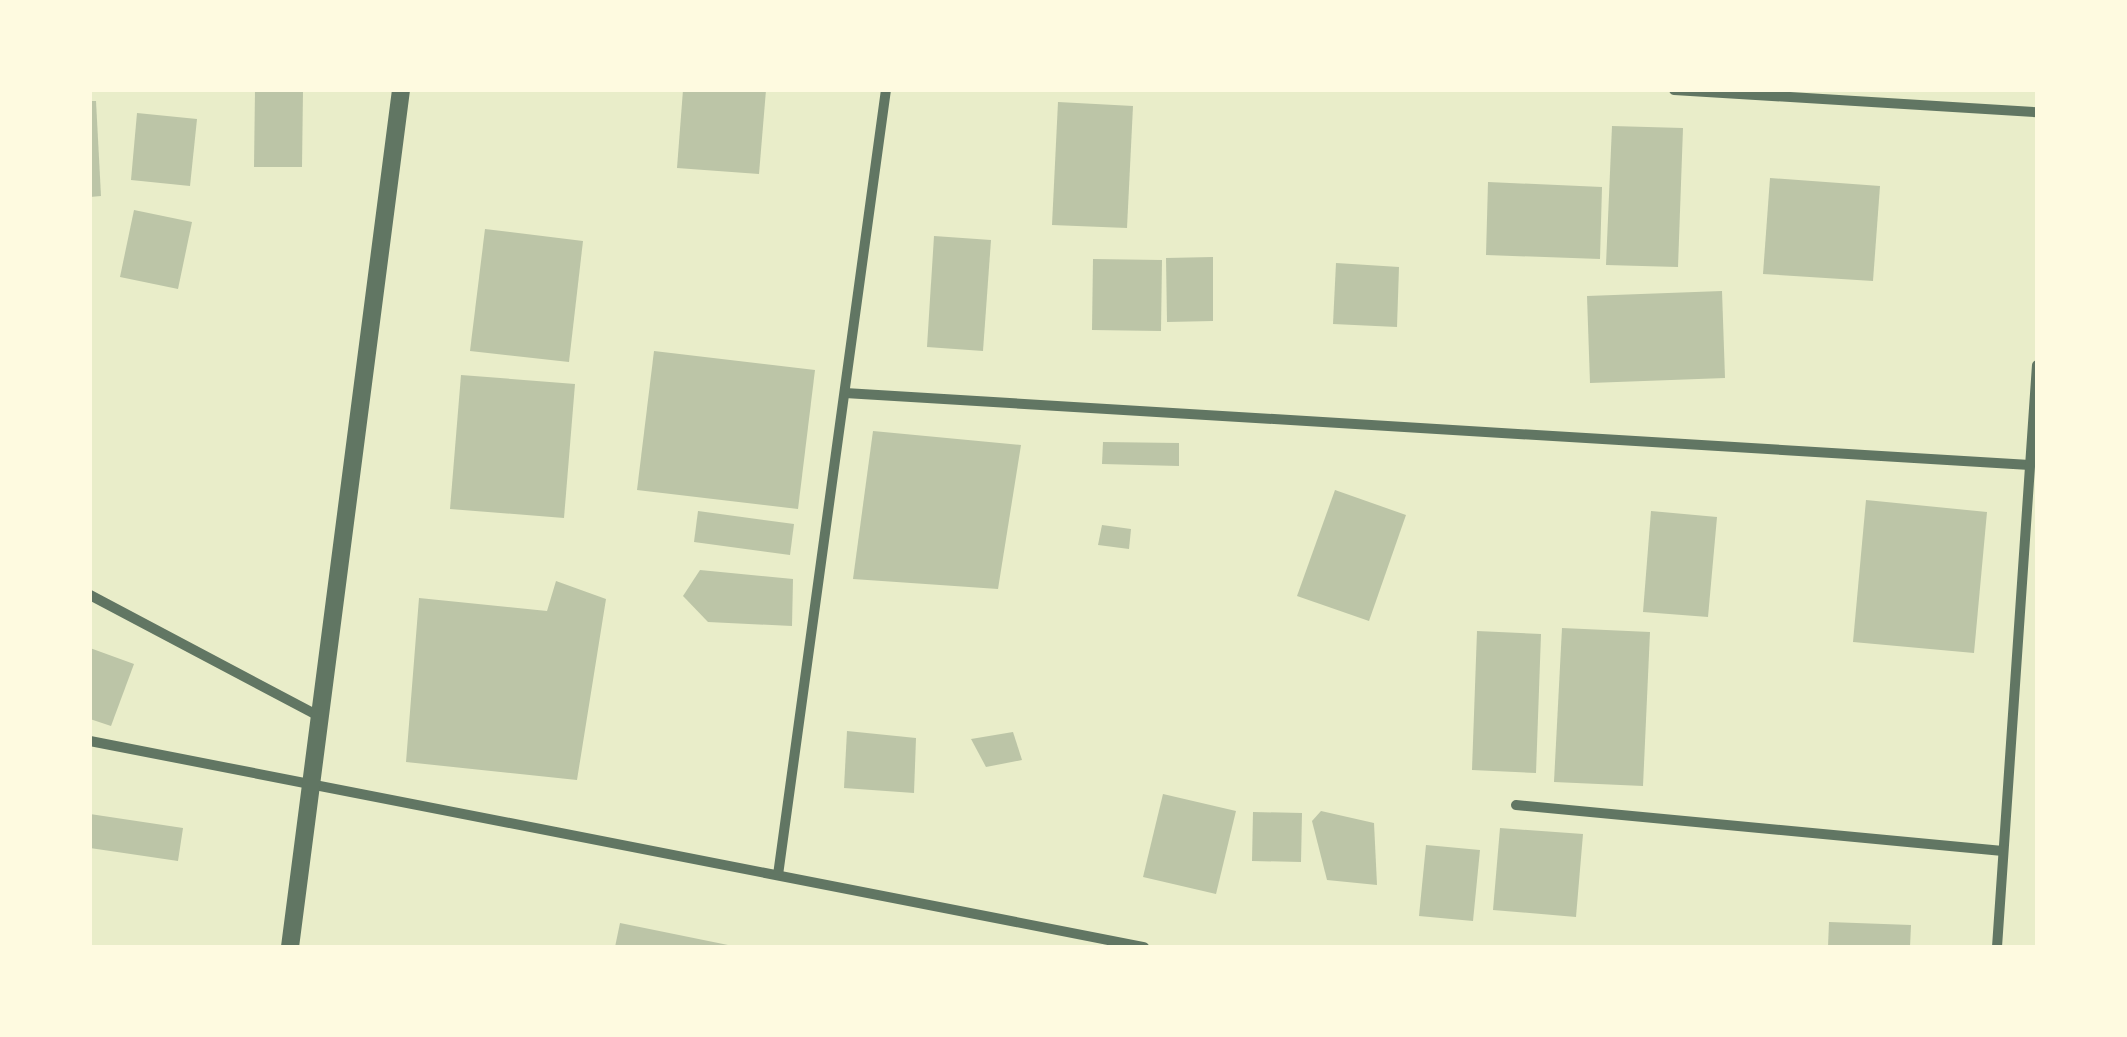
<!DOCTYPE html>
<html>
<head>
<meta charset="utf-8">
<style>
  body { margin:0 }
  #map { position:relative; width:2127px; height:1037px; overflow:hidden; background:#e9edc9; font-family:Karla,sans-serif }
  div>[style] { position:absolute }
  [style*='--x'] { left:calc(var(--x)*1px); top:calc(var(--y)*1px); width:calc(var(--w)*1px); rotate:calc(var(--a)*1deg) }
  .building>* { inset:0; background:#bcc5a7 }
  .minor>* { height:10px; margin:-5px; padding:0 5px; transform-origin:5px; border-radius:5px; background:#617663 }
  .tertiary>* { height:18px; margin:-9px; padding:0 9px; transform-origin:9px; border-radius:9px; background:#617663 }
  span { translate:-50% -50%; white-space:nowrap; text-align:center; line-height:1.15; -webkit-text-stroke:10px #fefae0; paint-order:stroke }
  .frame { position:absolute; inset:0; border:92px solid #fefae0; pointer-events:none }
</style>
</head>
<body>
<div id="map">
  <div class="building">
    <div style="clip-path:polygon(255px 90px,303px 90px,302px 167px,254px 167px)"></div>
    <div style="clip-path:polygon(683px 90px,766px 90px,759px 174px,677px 168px)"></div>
    <div style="clip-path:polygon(90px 101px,96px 101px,101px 196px,90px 197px)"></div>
    <div style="clip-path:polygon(1058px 102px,1133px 106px,1127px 228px,1052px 225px)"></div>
    <div style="clip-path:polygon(137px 113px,197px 119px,190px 186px,131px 180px)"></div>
    <div style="clip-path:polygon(1612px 126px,1683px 128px,1678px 267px,1606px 265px)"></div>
    <div style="clip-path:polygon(1770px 178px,1880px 186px,1873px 281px,1763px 274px)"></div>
    <div style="clip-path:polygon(1488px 182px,1602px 187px,1600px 259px,1486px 255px)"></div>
    <div style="clip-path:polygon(134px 210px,192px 222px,178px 289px,120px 277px)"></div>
    <div style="clip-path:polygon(485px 229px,583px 241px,569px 362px,470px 351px)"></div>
    <div style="clip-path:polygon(934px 236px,991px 240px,983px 351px,927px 347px)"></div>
    <div style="clip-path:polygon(1213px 257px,1213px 321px,1167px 322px,1166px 258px)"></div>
    <div style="clip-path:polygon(1093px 259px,1162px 260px,1161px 331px,1092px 330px)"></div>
    <div style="clip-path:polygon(1336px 263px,1399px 267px,1397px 327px,1333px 324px)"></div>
    <div style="clip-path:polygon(1722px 291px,1725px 378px,1590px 383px,1587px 296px)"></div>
    <div style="clip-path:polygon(654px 351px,815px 370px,798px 509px,637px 490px)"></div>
    <div style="clip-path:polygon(461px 375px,575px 384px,564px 518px,450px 509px)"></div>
    <div style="clip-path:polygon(873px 431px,1021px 445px,998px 589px,853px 579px)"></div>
    <div style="clip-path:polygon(1103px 442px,1179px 443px,1179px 466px,1102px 464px)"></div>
    <div style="clip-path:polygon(1335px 490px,1406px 515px,1369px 621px,1297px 596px)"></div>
    <div style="clip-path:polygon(1866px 500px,1987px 512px,1974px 653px,1853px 642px)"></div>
    <div style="clip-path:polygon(698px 511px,794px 524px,790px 555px,694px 542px)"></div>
    <div style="clip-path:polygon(1651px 511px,1717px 517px,1708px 617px,1643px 612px)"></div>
    <div style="clip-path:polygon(1102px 525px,1131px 529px,1129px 549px,1098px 545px)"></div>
    <div style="clip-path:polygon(700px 570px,793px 579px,792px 626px,708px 622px,683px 596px)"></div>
    <div style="clip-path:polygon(556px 581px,606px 599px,577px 780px,406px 762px,419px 598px,547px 611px)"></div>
    <div style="clip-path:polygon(1562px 628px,1650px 632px,1643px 786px,1554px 782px)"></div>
    <div style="clip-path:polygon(1477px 631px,1541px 634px,1536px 773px,1472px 770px)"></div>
    <div style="clip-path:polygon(90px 648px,134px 664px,111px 726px,90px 719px)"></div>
    <div style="clip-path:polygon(847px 731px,916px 738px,914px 793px,844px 788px)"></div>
    <div style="clip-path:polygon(1013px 732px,1022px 760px,986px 767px,971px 739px)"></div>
    <div style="clip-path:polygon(1163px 794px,1236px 811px,1216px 894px,1143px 877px)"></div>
    <div style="clip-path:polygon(1321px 811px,1374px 823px,1377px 885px,1327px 880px,1312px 821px)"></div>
    <div style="clip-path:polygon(1253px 812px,1302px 813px,1301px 862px,1252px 861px)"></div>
    <div style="clip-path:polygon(90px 814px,183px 828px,178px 861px,90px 848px)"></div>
    <div style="clip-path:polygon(1500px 828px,1583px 834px,1576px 917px,1493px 910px)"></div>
    <div style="clip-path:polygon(1426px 845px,1480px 850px,1473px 921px,1419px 916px)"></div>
    <div style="clip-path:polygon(1829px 922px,1911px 925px,1910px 947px,1828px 947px)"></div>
    <div style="clip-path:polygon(620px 923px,728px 945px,727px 947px,615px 947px)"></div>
  </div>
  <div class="minor">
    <div style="--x:1674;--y:90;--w:364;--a:3.5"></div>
    <div style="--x:845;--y:393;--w:1187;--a:3.48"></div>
    <div style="--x:90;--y:595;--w:259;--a:27.9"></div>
    <div style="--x:90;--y:741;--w:1074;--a:11.06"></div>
    <div style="--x:1516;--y:805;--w:489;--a:5.4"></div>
    <div style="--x:778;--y:875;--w:792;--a:-82.17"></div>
    <div style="--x:1997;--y:947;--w:583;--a:-86.07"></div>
  </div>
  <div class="tertiary">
    <div style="--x:290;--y:947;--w:864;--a:-82.62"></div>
  </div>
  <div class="frame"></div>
</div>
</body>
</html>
